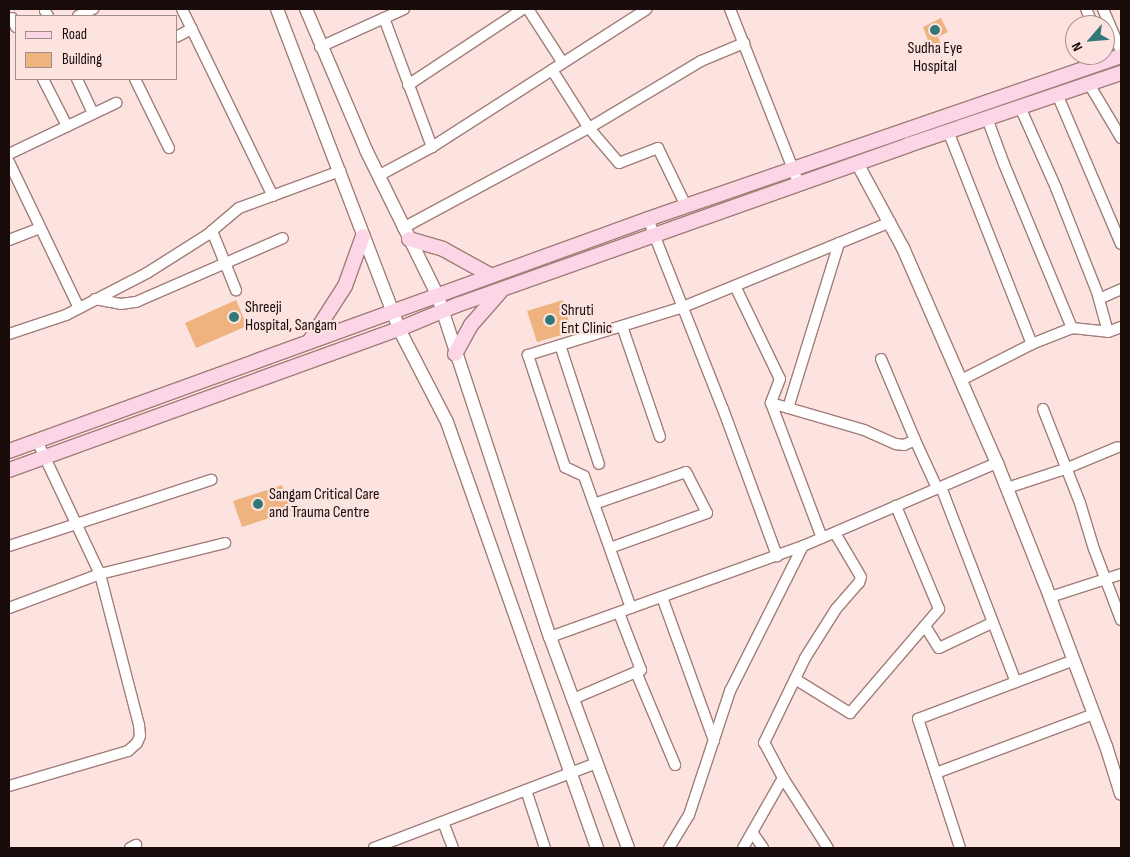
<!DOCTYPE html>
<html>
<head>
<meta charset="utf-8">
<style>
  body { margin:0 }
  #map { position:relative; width:1130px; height:857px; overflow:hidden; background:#fce3df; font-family:"Sofia Sans Condensed",sans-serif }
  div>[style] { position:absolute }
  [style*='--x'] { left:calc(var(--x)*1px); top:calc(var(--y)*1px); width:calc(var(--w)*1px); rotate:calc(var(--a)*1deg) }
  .building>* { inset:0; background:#eeb37f }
  .roads { filter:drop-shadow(1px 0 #a27d78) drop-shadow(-1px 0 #a27d78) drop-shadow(0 1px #a27d78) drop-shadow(0 -1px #a27d78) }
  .minor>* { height:10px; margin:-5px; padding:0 5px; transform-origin:5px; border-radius:5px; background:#fff }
  .tertiary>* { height:12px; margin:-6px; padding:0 6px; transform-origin:6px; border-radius:6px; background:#fff }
  .secondary>* { height:14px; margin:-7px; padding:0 7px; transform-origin:7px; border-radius:7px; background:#fcd6e6 }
  .dots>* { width:14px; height:14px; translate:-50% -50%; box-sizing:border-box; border:2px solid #fce3df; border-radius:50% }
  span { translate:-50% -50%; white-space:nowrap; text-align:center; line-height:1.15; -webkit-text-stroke:4.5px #fce3df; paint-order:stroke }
  .poi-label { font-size:16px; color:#180b09 }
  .left { translate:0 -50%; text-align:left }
  .frame { position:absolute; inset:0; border:10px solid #180b09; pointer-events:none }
  .legend { position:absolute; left:15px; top:15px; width:162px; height:65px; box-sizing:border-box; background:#fce3df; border:1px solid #a18d89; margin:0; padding:6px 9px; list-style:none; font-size:15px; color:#180b09 }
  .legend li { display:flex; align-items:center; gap:10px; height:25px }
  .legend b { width:25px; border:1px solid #a18d89 }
  .north { position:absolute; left:1065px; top:15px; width:50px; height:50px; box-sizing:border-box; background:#fce3df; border:1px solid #a18d89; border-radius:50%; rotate:243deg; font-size:14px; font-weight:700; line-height:20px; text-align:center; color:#180b09 }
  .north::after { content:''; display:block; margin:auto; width:18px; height:22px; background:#307976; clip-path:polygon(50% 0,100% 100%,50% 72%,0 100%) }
</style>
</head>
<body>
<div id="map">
  <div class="building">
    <div style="clip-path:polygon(941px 18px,948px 32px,938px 37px,943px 49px,933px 54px,923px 27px)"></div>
    <div style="clip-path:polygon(236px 300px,247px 326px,196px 348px,185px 323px)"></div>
    <div style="clip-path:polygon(563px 300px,572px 332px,537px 342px,527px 311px)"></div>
    <div style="clip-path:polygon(282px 485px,291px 511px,242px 527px,233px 501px)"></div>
  </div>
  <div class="roads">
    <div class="minor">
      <div style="--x:182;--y:9;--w:208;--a:64.1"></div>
      <div style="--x:528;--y:9;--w:64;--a:57.1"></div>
      <div style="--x:730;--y:9;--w:188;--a:68.5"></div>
      <div style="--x:1086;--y:9;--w:17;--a:66"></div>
      <div style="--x:1103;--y:9;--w:46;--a:66.8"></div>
      <div style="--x:45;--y:11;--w:6;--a:59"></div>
      <div style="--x:78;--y:16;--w:17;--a:-25"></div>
      <div style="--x:12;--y:18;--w:10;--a:66"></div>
      <div style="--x:384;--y:18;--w:138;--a:69.6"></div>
      <div style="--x:176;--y:37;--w:18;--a:-27"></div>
      <div style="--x:320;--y:47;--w:92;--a:-24.3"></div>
      <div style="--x:552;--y:70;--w:69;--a:57.5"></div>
      <div style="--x:589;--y:128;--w:46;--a:49.4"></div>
      <div style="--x:619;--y:163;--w:42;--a:-21"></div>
      <div style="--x:658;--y:148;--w:64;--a:64.2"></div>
      <div style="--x:43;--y:79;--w:53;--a:62.9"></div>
      <div style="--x:77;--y:79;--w:38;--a:65"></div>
      <div style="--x:135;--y:79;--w:77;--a:63.8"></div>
      <div style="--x:1089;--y:84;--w:63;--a:59.3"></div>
      <div style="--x:408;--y:85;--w:138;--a:-33.5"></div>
      <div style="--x:1057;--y:94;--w:163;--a:66.9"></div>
      <div style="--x:1020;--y:107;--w:89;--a:66"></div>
      <div style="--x:1056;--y:188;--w:112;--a:68.5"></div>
      <div style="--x:1097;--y:292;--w:41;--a:74.6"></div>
      <div style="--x:987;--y:118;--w:49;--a:69.7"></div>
      <div style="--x:1004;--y:164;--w:178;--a:67.5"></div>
      <div style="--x:1072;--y:328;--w:43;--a:158.2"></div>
      <div style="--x:948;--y:131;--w:229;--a:68.5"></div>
      <div style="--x:1032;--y:344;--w:80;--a:153.1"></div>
      <div style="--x:9;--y:154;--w:119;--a:-25.5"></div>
      <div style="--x:9;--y:162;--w:162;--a:64.4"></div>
      <div style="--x:378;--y:176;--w:61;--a:-28.2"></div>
      <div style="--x:432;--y:147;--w:255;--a:-32.7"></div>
      <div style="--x:648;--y:219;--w:204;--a:68.5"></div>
      <div style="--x:723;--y:409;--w:157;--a:69.8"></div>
      <div style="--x:403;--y:228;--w:211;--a:-28.3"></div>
      <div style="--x:589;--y:128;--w:131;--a:-30.9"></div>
      <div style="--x:701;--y:61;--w:47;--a:-22.7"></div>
      <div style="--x:212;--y:231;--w:64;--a:67.9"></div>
      <div style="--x:9;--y:240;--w:33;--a:-21"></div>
      <div style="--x:735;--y:286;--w:103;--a:64.2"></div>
      <div style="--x:780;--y:379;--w:26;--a:111"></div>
      <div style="--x:771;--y:403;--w:144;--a:69.3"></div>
      <div style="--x:95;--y:299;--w:26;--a:11"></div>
      <div style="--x:121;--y:304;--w:15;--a:-8"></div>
      <div style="--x:136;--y:302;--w:160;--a:-23.5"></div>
      <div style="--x:1099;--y:299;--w:24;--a:-24"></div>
      <div style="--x:622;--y:326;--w:117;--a:71.1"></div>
      <div style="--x:1072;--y:328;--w:36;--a:6"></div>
      <div style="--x:1108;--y:332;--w:14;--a:-21"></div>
      <div style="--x:9;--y:334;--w:60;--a:-18.4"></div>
      <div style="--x:66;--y:315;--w:91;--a:-27.4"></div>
      <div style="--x:147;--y:273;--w:71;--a:-32.3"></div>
      <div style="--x:207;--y:235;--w:42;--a:-40.2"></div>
      <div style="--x:239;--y:208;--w:108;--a:-20.1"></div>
      <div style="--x:560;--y:345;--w:125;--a:71.9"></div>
      <div style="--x:881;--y:359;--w:88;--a:67.2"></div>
      <div style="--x:771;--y:403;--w:97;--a:16.2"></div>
      <div style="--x:864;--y:430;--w:35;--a:24"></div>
      <div style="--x:896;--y:444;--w:8;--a:7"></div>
      <div style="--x:904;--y:445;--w:12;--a:-24"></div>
      <div style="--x:915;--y:440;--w:53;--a:65.4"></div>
      <div style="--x:788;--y:408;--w:173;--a:-72.8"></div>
      <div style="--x:1043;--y:409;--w:101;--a:68.5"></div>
      <div style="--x:1080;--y:503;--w:48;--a:73.1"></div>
      <div style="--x:1094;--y:549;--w:76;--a:69.2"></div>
      <div style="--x:941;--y:487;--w:209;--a:69"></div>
      <div style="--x:1007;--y:488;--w:61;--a:-18.1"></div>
      <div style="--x:1065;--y:469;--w:57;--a:-22.5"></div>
      <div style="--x:594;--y:504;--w:97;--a:-19.2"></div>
      <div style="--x:686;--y:472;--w:46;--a:62.9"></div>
      <div style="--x:707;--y:513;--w:103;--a:160.2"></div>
      <div style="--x:9;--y:546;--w:213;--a:-18.1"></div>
      <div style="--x:662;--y:597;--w:153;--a:70.1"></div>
      <div style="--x:1050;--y:597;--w:75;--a:-17.9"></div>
      <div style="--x:9;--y:608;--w:97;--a:-20.5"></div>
      <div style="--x:100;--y:574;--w:129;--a:-13.9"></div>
      <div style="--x:631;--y:608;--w:140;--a:-109.6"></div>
      <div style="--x:584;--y:476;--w:21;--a:-155"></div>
      <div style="--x:565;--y:467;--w:118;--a:-108.3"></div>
      <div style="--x:528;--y:355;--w:162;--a:-17.2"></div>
      <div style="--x:683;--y:307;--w:224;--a:-22.3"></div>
      <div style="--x:925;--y:626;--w:26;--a:58"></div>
      <div style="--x:939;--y:648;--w:59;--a:-25.3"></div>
      <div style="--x:550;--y:637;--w:269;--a:-19.8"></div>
      <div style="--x:636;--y:672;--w:101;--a:67.2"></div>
      <div style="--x:795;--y:679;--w:65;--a:31.7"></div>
      <div style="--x:850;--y:713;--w:137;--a:-49.4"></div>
      <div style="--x:939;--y:609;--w:112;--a:-112.7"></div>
      <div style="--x:573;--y:699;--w:74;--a:-23.1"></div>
      <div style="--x:641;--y:670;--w:61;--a:-111.1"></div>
      <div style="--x:936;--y:773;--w:169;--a:-20.5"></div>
      <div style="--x:783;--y:778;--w:83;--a:57.3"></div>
      <div style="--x:9;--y:786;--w:124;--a:-16.4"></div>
      <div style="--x:128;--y:751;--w:12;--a:-42"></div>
      <div style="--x:137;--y:743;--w:8;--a:-67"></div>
      <div style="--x:140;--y:736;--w:11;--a:-95"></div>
      <div style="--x:139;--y:725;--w:156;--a:-104.5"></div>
      <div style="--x:100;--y:574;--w:147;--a:-115.3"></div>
      <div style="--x:526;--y:790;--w:61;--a:71.9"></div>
      <div style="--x:443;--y:822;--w:28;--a:69"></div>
      <div style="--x:752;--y:832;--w:19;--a:55"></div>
      <div style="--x:130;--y:848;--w:7;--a:-27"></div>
      <div style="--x:374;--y:848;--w:239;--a:-20.9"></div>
      <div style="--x:669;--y:848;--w:39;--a:-59"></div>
      <div style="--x:689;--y:815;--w:131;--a:-71.7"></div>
      <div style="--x:730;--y:691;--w:162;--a:-63.3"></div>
      <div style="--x:803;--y:546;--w:211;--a:-23.2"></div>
      <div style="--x:743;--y:848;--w:81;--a:-60.3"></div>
      <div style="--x:783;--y:778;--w:40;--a:-118"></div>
      <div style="--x:764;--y:743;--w:94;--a:-64.2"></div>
      <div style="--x:805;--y:658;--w:58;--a:-57.7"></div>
      <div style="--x:836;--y:609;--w:35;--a:-49"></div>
      <div style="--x:859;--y:583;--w:6;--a:-72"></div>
      <div style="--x:861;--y:577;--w:51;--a:-120.6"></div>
      <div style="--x:960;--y:848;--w:136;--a:-108"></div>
      <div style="--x:918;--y:719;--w:167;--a:-20.7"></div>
    </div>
    <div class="tertiary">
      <div style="--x:277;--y:9;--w:342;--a:69.1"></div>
      <div style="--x:399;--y:329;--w:105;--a:62.7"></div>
      <div style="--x:447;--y:422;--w:452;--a:70.6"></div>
      <div style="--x:306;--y:9;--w:153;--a:66.9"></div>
      <div style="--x:366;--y:150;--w:161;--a:63.8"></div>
      <div style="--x:437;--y:294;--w:361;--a:71.8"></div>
      <div style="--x:550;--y:637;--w:225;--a:69.7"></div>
      <div style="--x:857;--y:163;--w:97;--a:61.6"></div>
      <div style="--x:903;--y:248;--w:235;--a:66.4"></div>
      <div style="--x:997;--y:463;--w:130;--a:68.4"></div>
      <div style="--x:1045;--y:584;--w:173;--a:69.4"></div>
      <div style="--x:1106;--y:746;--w:50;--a:72.6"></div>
    </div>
    <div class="secondary">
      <div style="--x:409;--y:239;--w:35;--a:16"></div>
      <div style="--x:443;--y:249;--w:54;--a:29"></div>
      <div style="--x:309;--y:342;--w:67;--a:-57.3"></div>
      <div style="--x:345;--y:286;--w:53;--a:-70.2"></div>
      <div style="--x:455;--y:354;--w:33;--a:-61"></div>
      <div style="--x:471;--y:325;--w:45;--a:-48.6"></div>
      <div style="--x:9;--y:451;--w:680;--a:-19.95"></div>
      <div style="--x:648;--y:219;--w:500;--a:-19.01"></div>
      <div style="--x:9;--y:470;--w:415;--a:-19.9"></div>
      <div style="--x:399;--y:329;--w:63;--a:-22.5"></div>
      <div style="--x:457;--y:305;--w:479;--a:-19.5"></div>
      <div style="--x:908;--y:145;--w:225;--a:-18.7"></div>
    </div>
  </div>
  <div class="dots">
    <div style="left:935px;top:30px;background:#307976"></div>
    <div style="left:234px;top:317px;background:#307976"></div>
    <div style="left:550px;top:320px;background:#307976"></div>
    <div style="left:258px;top:504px;background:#307976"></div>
  </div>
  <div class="poi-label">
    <span style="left:935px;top:58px">Sudha Eye<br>Hospital</span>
    <span class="left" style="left:245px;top:317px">Shreeji<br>Hospital, Sangam</span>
    <span class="left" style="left:561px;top:320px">Shruti<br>Ent Clinic</span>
    <span class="left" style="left:269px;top:504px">Sangam Critical Care<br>and Trauma Centre</span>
  </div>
  <div class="frame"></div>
  <ul class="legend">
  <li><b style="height:6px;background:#fcd6e6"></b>Road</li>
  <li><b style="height:14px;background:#eeb37f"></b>Building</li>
  </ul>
  <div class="north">N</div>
</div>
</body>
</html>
